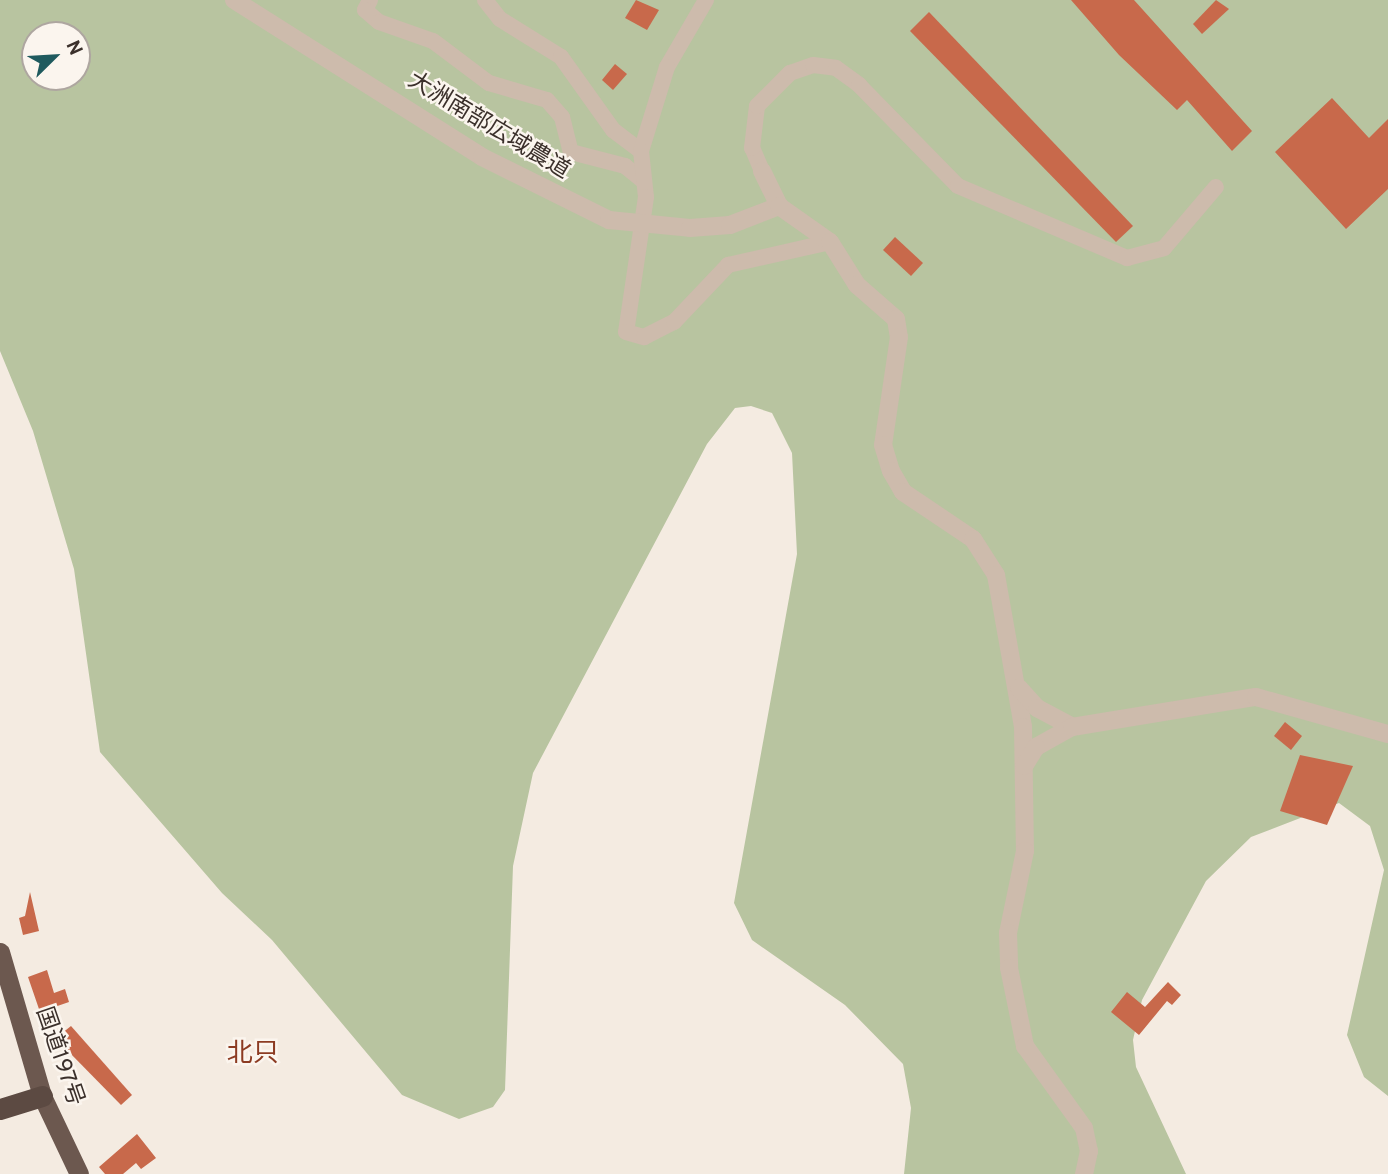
<!DOCTYPE html>
<html>
<head>
<meta charset="utf-8">
<style>
  body { margin:0 }
  #map { position:relative; width:1388px; height:1174px; overflow:hidden; background:#f4ebe1; font-family:Overpass,"Noto Sans JP",sans-serif }
  div>[style] { position:absolute }
  [style*='--x'] { left:calc(var(--x)*1px); top:calc(var(--y)*1px); width:calc(var(--w)*1px); rotate:calc(var(--a)*1deg) }
  .green>* { inset:0; background:#b8c4a0 }
  .building>* { inset:0; background:#c8694b }
  .minor>* { height:16px; margin:-8px; padding:0 8px; transform-origin:8px; border-radius:8px; background:#cdbbac }
  .tertiary>* { height:18px; margin:-9px; padding:0 9px; transform-origin:9px; border-radius:9px; background:#cdbbac }
  .trunk>* { height:19px; margin:-9.5px; padding:0 9.5px; transform-origin:9.5px; border-radius:9.5px; background:#6c584f }
  .motorway>* { height:21px; margin:-10.5px; padding:0 10.5px; transform-origin:10.5px; border-radius:10.5px; background:#5c4a42 }
  span { translate:-50% -50%; white-space:nowrap; text-align:center; line-height:1.15; -webkit-text-stroke:5px #fbf5ee; paint-order:stroke }
  .street-label { font-size:23px; color:#3b302b }
  .quarter-label { font-size:26px; color:#8c3b22 }
  .north { position:absolute; left:21px; top:21px; width:70px; height:70px; box-sizing:border-box; background:#fbf5ee; border:2px solid #aea6a0; border-radius:50%; rotate:66deg; font-size:19px; font-weight:700; line-height:28px; text-align:center; color:#3b302b }
  .north::after { content:''; display:block; margin:auto; width:24px; height:32px; background:#1f5a5e; clip-path:polygon(50% 0,100% 100%,50% 72%,0 100%) }
</style>
</head>
<body>
<div id="map">
  <div class="green">
    <div style="clip-path:polygon(evenodd,0 0,1388px 0,1388px 1096px,1364px 1077px,1347px 1035px,1384px 870px,1370px 826px,1339px 803px,1251px 837px,1206px 881px,1142px 1000px,1133px 1040px,1136px 1067px,1186px 1174px,904px 1174px,911px 1108px,903px 1064px,845px 1005px,752px 940px,734px 903px,797px 554px,792px 453px,772px 413px,751px 406px,735px 408px,707px 444px,533px 773px,513px 866px,505px 1090px,493px 1107px,459px 1119px,402px 1095px,272px 940px,222px 893px,100px 752px,74px 569px,33px 431px,0 351px,0 0,35px 35px,77px 35px,77px 77px,35px 77px,35px 35px)"></div>
  </div>
  <div class="building">
    <div style="clip-path:polygon(636px 0,659px 10px,647px 30px,625px 18px)"></div>
    <div style="clip-path:polygon(1071px 0,1134px 0,1252px 131px,1232px 151px,1187px 100px,1177px 110px,1119px 55px)"></div>
    <div style="clip-path:polygon(1216px 0,1229px 9px,1202px 34px,1193px 24px)"></div>
    <div style="clip-path:polygon(929px 12px,1133px 226px,1116px 242px,910px 31px)"></div>
    <div style="clip-path:polygon(615px 64px,627px 74px,613px 90px,602px 80px)"></div>
    <div style="clip-path:polygon(1332px 98px,1369px 138px,1388px 119px,1388px 189px,1346px 229px,1275px 152px)"></div>
    <div style="clip-path:polygon(895px 237px,923px 263px,911px 276px,883px 250px)"></div>
    <div style="clip-path:polygon(1285px 722px,1302px 736px,1291px 750px,1274px 736px)"></div>
    <div style="clip-path:polygon(1300px 755px,1353px 766px,1327px 825px,1280px 811px)"></div>
    <div style="clip-path:polygon(30px 892px,39px 931px,23px 935px,19px 918px,25px 916px)"></div>
    <div style="clip-path:polygon(47px 970px,54px 993px,65px 989px,69px 1002px,40px 1012px,28px 977px)"></div>
    <div style="clip-path:polygon(1168px 982px,1181px 995px,1172px 1005px,1167px 1001px,1139px 1035px,1111px 1012px,1127px 992px,1145px 1007px)"></div>
    <div style="clip-path:polygon(71px 1026px,132px 1095px,121px 1105px,68px 1051px,61px 1034px)"></div>
    <div style="clip-path:polygon(137px 1134px,156px 1158px,141px 1169px,136px 1163px,123px 1174px,105px 1174px,99px 1167px)"></div>
  </div>
  <div class="minor">
    <div style="--x:370;--y:0;--w:11;--a:117"></div>
    <div style="--x:365;--y:10;--w:18;--a:41"></div>
    <div style="--x:379;--y:22;--w:57;--a:19.4"></div>
    <div style="--x:433;--y:41;--w:70;--a:36.9"></div>
    <div style="--x:489;--y:83;--w:60;--a:16.3"></div>
    <div style="--x:547;--y:100;--w:23;--a:49"></div>
    <div style="--x:562;--y:117;--w:36;--a:76"></div>
    <div style="--x:571;--y:152;--w:56;--a:14.5"></div>
    <div style="--x:625;--y:166;--w:21;--a:39"></div>
    <div style="--x:485;--y:0;--w:24;--a:52"></div>
    <div style="--x:500;--y:19;--w:72;--a:31.9"></div>
    <div style="--x:561;--y:57;--w:90;--a:54.5"></div>
    <div style="--x:613;--y:130;--w:35;--a:37"></div>
    <div style="--x:706;--y:0;--w:78;--a:120.2"></div>
    <div style="--x:667;--y:67;--w:88;--a:107.2"></div>
    <div style="--x:641;--y:151;--w:46;--a:83.8"></div>
    <div style="--x:646;--y:197;--w:136;--a:98.4"></div>
    <div style="--x:626;--y:332;--w:19;--a:16"></div>
    <div style="--x:644;--y:337;--w:34;--a:-27"></div>
    <div style="--x:674;--y:322;--w:79;--a:-46.5"></div>
    <div style="--x:728;--y:265;--w:105;--a:-12.7"></div>
    <div style="--x:762;--y:171;--w:25;--a:-113"></div>
    <div style="--x:752;--y:148;--w:42;--a:-83.2"></div>
    <div style="--x:757;--y:106;--w:47;--a:-45"></div>
    <div style="--x:790;--y:73;--w:24;--a:-19"></div>
    <div style="--x:813;--y:65;--w:23;--a:7"></div>
    <div style="--x:836;--y:68;--w:29;--a:36"></div>
    <div style="--x:859;--y:85;--w:141;--a:45.6"></div>
    <div style="--x:958;--y:186;--w:184;--a:23.1"></div>
    <div style="--x:1127;--y:258;--w:38;--a:-15"></div>
    <div style="--x:1164;--y:248;--w:80;--a:-49.6"></div>
  </div>
  <div class="tertiary">
    <div style="--x:234;--y:0;--w:294;--a:32.3"></div>
    <div style="--x:482;--y:157;--w:142;--a:26.4"></div>
    <div style="--x:609;--y:220;--w:81;--a:5.6"></div>
    <div style="--x:690;--y:228;--w:40;--a:-4.3"></div>
    <div style="--x:730;--y:225;--w:53;--a:-21.2"></div>
    <div style="--x:762;--y:171;--w:39;--a:64"></div>
    <div style="--x:779;--y:206;--w:62;--a:35.2"></div>
    <div style="--x:830;--y:242;--w:51;--a:57.9"></div>
    <div style="--x:857;--y:285;--w:52;--a:41.1"></div>
    <div style="--x:896;--y:319;--w:18;--a:81"></div>
    <div style="--x:899;--y:337;--w:109;--a:98.4"></div>
    <div style="--x:883;--y:445;--w:27;--a:73"></div>
    <div style="--x:891;--y:471;--w:24;--a:60"></div>
    <div style="--x:903;--y:492;--w:84;--a:33.9"></div>
    <div style="--x:973;--y:539;--w:43;--a:57.4"></div>
    <div style="--x:996;--y:575;--w:154;--a:79.9"></div>
    <div style="--x:1023;--y:727;--w:124;--a:89.1"></div>
    <div style="--x:1025;--y:851;--w:84;--a:101.7"></div>
    <div style="--x:1008;--y:933;--w:35;--a:88"></div>
    <div style="--x:1009;--y:968;--w:80;--a:78.4"></div>
    <div style="--x:1025;--y:1046;--w:101;--a:54.3"></div>
    <div style="--x:1084;--y:1128;--w:24;--a:78"></div>
    <div style="--x:1089;--y:1151;--w:24;--a:102"></div>
    <div style="--x:1019;--y:688;--w:27;--a:48"></div>
    <div style="--x:1037;--y:708;--w:40;--a:28"></div>
    <div style="--x:1072;--y:727;--w:41;--a:150.9"></div>
    <div style="--x:1036;--y:747;--w:22;--a:122"></div>
    <div style="--x:1072;--y:727;--w:186;--a:-9.3"></div>
    <div style="--x:1256;--y:697;--w:137;--a:15.7"></div>
  </div>
  <div class="trunk">
    <div style="--x:0;--y:952;--w:150;--a:73.7"></div>
    <div style="--x:42;--y:1096;--w:86;--a:64.6"></div>
  </div>
  <div class="motorway">
    <div style="--x:0;--y:1109;--w:44;--a:-17.2"></div>
  </div>
  <div class="street-label">
    <span style="left:488px;top:127px;rotate:31deg">大洲南部広域農道</span>
    <span style="left:58px;top:1057px;rotate:71deg">国道197号</span>
  </div>
  <div class="quarter-label">
    <span style="left:253px;top:1055px">北只</span>
  </div>
  <div class="north">N</div>
</div>
</body>
</html>
